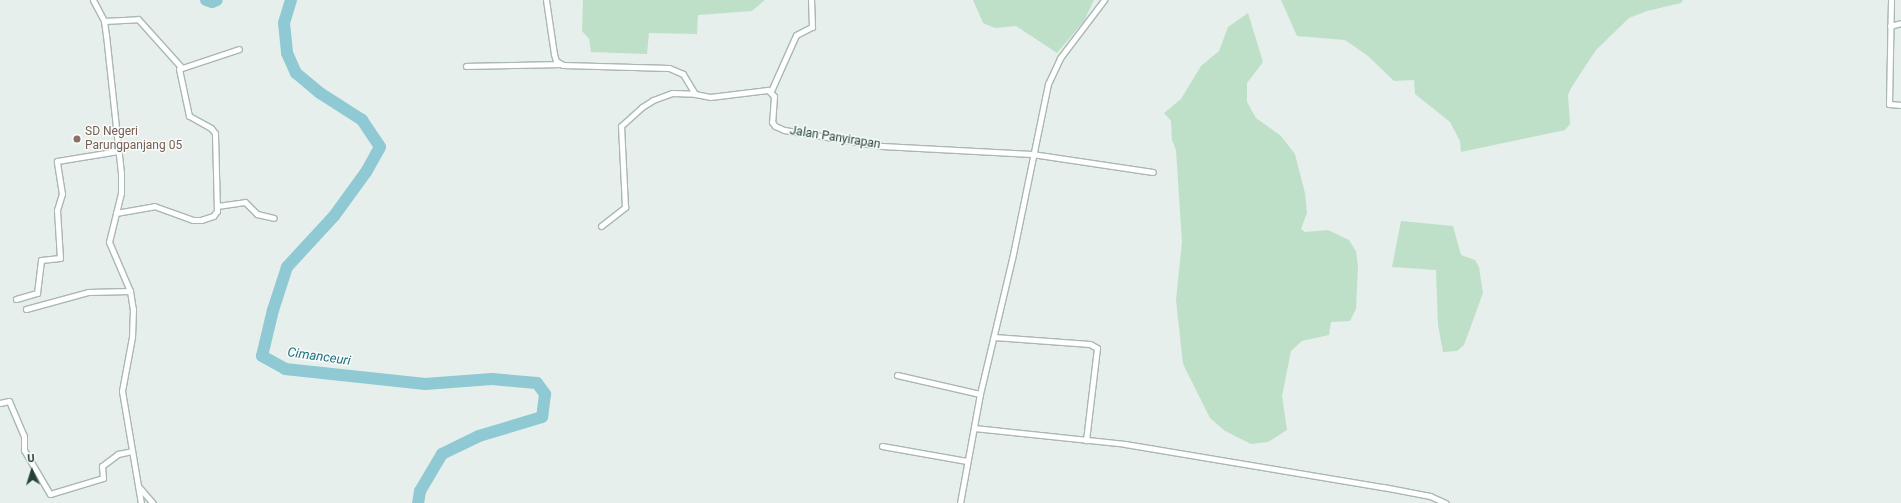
<!DOCTYPE html>
<html>
<head>
<meta charset="utf-8">
<style>
  body { margin:0 }
  #map { position:relative; width:1901px; height:503px; overflow:hidden; background:#e6efeb; font-family:Roboto,sans-serif }
  div>[style] { position:absolute }
  [style*='--x'] { left:calc(var(--x)*1px); top:calc(var(--y)*1px); width:calc(var(--w)*1px); rotate:calc(var(--a)*1deg) }
  .green>* { inset:0; background:#bfe0c8 }
  .river>* { height:12px; margin:-6px; padding:0 6px; transform-origin:6px; border-radius:6px; background:#8ec9d4 }
  .roads { filter:drop-shadow(1px 0 #a8b8b2) drop-shadow(-1px 0 #a8b8b2) drop-shadow(0 1px #a8b8b2) drop-shadow(0 -1px #a8b8b2) }
  .street>* { height:5px; margin:-2.5px; padding:0 2.5px; transform-origin:2.5px; border-radius:2.5px; background:#fff }
  .dots>* { width:11px; height:11px; translate:-50% -50%; box-sizing:border-box; border:2px solid #f7fbf9; border-radius:50% }
  span { translate:-50% -50%; white-space:nowrap; text-align:center; line-height:1.15; -webkit-text-stroke:3px #f7fbf9; paint-order:stroke }
  .education-label { font-size:12px; color:#785e54 }
  .left { translate:0 -50%; text-align:left }
  .street-label { font-size:12px; color:#24423a }
  .water-label { font-size:13px; color:#1c6f80; font-style:italic }
  .north { position:absolute; left:12px; top:451px; width:40px; height:40px; -webkit-text-stroke:3px #f7fbf9; paint-order:stroke; rotate:356deg; font-size:11px; font-weight:700; line-height:16px; text-align:center; color:#24423a }
  .north::after { content:''; display:block; margin:auto; width:14px; height:18px; background:#24423a; clip-path:polygon(50% 0,100% 100%,50% 72%,0 100%) }
</style>
</head>
<body>
<div id="map">
  <div class="green">
    <div style="clip-path:polygon(583px 0,765px 0,752px 11px,698px 15px,697px 34px,649px 33px,647px 54px,591px 52px,589px 39px,582px 31px)"></div>
    <div style="clip-path:polygon(973px 0,1094px 0,1084px 21px,1057px 53px,1016px 26px,995px 28px,983px 23px)"></div>
    <div style="clip-path:polygon(1281px 0,1683px 0,1681px 3px,1647px 11px,1629px 18px,1596px 50px,1571px 88px,1568px 95px,1570px 124px,1565px 130px,1461px 152px,1460px 141px,1450px 122px,1415px 94px,1414px 80px,1394px 81px,1368px 56px,1345px 40px,1297px 36px)"></div>
    <div style="clip-path:polygon(1248px 13px,1263px 62px,1247px 83px,1247px 102px,1256px 118px,1281px 136px,1295px 154px,1305px 193px,1307px 213px,1301px 229px,1305px 232px,1328px 230px,1349px 240px,1356px 251px,1358px 267px,1356px 309px,1350px 321px,1331px 322px,1329px 335px,1302px 341px,1291px 351px,1282px 396px,1287px 430px,1268px 442px,1251px 444px,1225px 431px,1210px 418px,1183px 364px,1176px 300px,1182px 242px,1176px 150px,1172px 140px,1171px 121px,1164px 113px,1181px 99px,1201px 66px,1219px 51px,1228px 27px)"></div>
    <div style="clip-path:polygon(1401px 221px,1453px 226px,1461px 255px,1475px 260px,1479px 267px,1483px 293px,1464px 345px,1457px 351px,1443px 352px,1438px 325px,1436px 270px,1392px 267px)"></div>
  </div>
  <div class="river">
    <div style="--x:206;--y:0;--w:6;--a:18"></div>
    <div style="--x:212;--y:2;--w:5;--a:-22"></div>
    <div style="--x:291;--y:0;--w:24;--a:107"></div>
    <div style="--x:284;--y:23;--w:30;--a:84"></div>
    <div style="--x:287;--y:53;--w:22;--a:66"></div>
    <div style="--x:296;--y:73;--w:31;--a:40"></div>
    <div style="--x:320;--y:93;--w:50;--a:32.7"></div>
    <div style="--x:362;--y:120;--w:32;--a:56"></div>
    <div style="--x:380;--y:147;--w:29;--a:119"></div>
    <div style="--x:366;--y:172;--w:54;--a:126"></div>
    <div style="--x:334;--y:216;--w:69;--a:132.7"></div>
    <div style="--x:287;--y:267;--w:45;--a:108"></div>
    <div style="--x:273;--y:310;--w:47;--a:103.4"></div>
    <div style="--x:262;--y:356;--w:26;--a:29"></div>
    <div style="--x:285;--y:369;--w:141;--a:6.1"></div>
    <div style="--x:425;--y:384;--w:67;--a:-4.3"></div>
    <div style="--x:492;--y:379;--w:45;--a:5.1"></div>
    <div style="--x:537;--y:383;--w:14;--a:54"></div>
    <div style="--x:545;--y:394;--w:23;--a:97"></div>
    <div style="--x:542;--y:417;--w:66;--a:163.2"></div>
    <div style="--x:479;--y:436;--w:41;--a:154.1"></div>
    <div style="--x:442;--y:454;--w:43;--a:120.7"></div>
    <div style="--x:420;--y:491;--w:12;--a:99"></div>
  </div>
  <div class="roads">
    <div class="street">
      <div style="--x:93;--y:0;--w:24;--a:62"></div>
      <div style="--x:104;--y:21;--w:14;--a:82"></div>
      <div style="--x:106;--y:35;--w:139;--a:83.8"></div>
      <div style="--x:121;--y:173;--w:20;--a:90"></div>
      <div style="--x:121;--y:193;--w:50;--a:103.8"></div>
      <div style="--x:109;--y:242;--w:53;--a:66.8"></div>
      <div style="--x:130;--y:291;--w:18;--a:81"></div>
      <div style="--x:133;--y:309;--w:28;--a:92"></div>
      <div style="--x:132;--y:337;--w:55;--a:100.5"></div>
      <div style="--x:122;--y:391;--w:114;--a:80.4"></div>
      <div style="--x:546;--y:0;--w:55;--a:81.6"></div>
      <div style="--x:554;--y:54;--w:7;--a:74"></div>
      <div style="--x:556;--y:61;--w:8;--a:30"></div>
      <div style="--x:563;--y:65;--w:106;--a:1.6"></div>
      <div style="--x:669;--y:68;--w:15;--a:23"></div>
      <div style="--x:683;--y:74;--w:23;--a:59"></div>
      <div style="--x:695;--y:94;--w:15;--a:11"></div>
      <div style="--x:710;--y:97;--w:58;--a:-6.9"></div>
      <div style="--x:768;--y:90;--w:8;--a:45"></div>
      <div style="--x:774;--y:96;--w:26;--a:94"></div>
      <div style="--x:772;--y:122;--w:5;--a:53"></div>
      <div style="--x:775;--y:126;--w:10;--a:24"></div>
      <div style="--x:784;--y:130;--w:99;--a:9.3"></div>
      <div style="--x:882;--y:146;--w:150;--a:3.1"></div>
      <div style="--x:1032;--y:154;--w:122;--a:8.5"></div>
      <div style="--x:1891;--y:0;--w:104;--a:91.1"></div>
      <div style="--x:1889;--y:104;--w:12;--a:5"></div>
      <div style="--x:104;--y:21;--w:34;--a:-3"></div>
      <div style="--x:138;--y:19;--w:64;--a:48.1"></div>
      <div style="--x:1890;--y:26;--w:11;--a:-15"></div>
      <div style="--x:466;--y:66;--w:94;--a:-1.2"></div>
      <div style="--x:771;--y:91;--w:61;--a:-65.9"></div>
      <div style="--x:796;--y:35;--w:18;--a:-27"></div>
      <div style="--x:812;--y:27;--w:27;--a:-92"></div>
      <div style="--x:217;--y:206;--w:28;--a:-8"></div>
      <div style="--x:245;--y:202;--w:17;--a:45"></div>
      <div style="--x:257;--y:214;--w:17;--a:13"></div>
      <div style="--x:116;--y:213;--w:39;--a:-10"></div>
      <div style="--x:154;--y:206;--w:41;--a:19.7"></div>
      <div style="--x:193;--y:220;--w:8;--a:0"></div>
      <div style="--x:201;--y:220;--w:13;--a:-18"></div>
      <div style="--x:213;--y:216;--w:6;--a:-51"></div>
      <div style="--x:217;--y:211;--w:78;--a:-91.5"></div>
      <div style="--x:215;--y:133;--w:6;--a:-129"></div>
      <div style="--x:211;--y:128;--w:25;--a:-151"></div>
      <div style="--x:189;--y:116;--w:48;--a:-102"></div>
      <div style="--x:179;--y:69;--w:63;--a:-18.4"></div>
      <div style="--x:601;--y:226;--w:31;--a:-38"></div>
      <div style="--x:625;--y:207;--w:81;--a:-92.8"></div>
      <div style="--x:621;--y:126;--w:28;--a:-42"></div>
      <div style="--x:642;--y:107;--w:13;--a:-32"></div>
      <div style="--x:653;--y:100;--w:20;--a:-20"></div>
      <div style="--x:672;--y:93;--w:23;--a:2"></div>
      <div style="--x:16;--y:299;--w:22;--a:-16"></div>
      <div style="--x:37;--y:293;--w:33;--a:-83"></div>
      <div style="--x:41;--y:260;--w:19;--a:-6"></div>
      <div style="--x:60;--y:258;--w:48;--a:-93.6"></div>
      <div style="--x:57;--y:210;--w:17;--a:-73"></div>
      <div style="--x:62;--y:194;--w:33;--a:-99"></div>
      <div style="--x:57;--y:161;--w:62;--a:-9.3"></div>
      <div style="--x:26;--y:309;--w:64;--a:-15.3"></div>
      <div style="--x:88;--y:292;--w:42;--a:-1.4"></div>
      <div style="--x:994;--y:337;--w:96;--a:4.2"></div>
      <div style="--x:1090;--y:344;--w:8;--a:30"></div>
      <div style="--x:1097;--y:348;--w:93;--a:96.8"></div>
      <div style="--x:897;--y:375;--w:85;--a:12.9"></div>
      <div style="--x:0;--y:403;--w:9;--a:-13"></div>
      <div style="--x:9;--y:401;--w:38;--a:67"></div>
      <div style="--x:24;--y:436;--w:14;--a:90"></div>
      <div style="--x:24;--y:450;--w:51;--a:59.4"></div>
      <div style="--x:50;--y:494;--w:55;--a:-16.8"></div>
      <div style="--x:103;--y:478;--w:12;--a:-95"></div>
      <div style="--x:102;--y:466;--w:20;--a:-37"></div>
      <div style="--x:118;--y:454;--w:14;--a:-12"></div>
      <div style="--x:974;--y:428;--w:152;--a:6"></div>
      <div style="--x:1125;--y:444;--w:262;--a:9.5"></div>
      <div style="--x:1383;--y:487;--w:48;--a:10.8"></div>
      <div style="--x:1430;--y:496;--w:17;--a:24"></div>
      <div style="--x:882;--y:446;--w:86;--a:10"></div>
      <div style="--x:138;--y:486;--w:23;--a:49"></div>
      <div style="--x:960;--y:503;--w:111;--a:-79.6"></div>
      <div style="--x:980;--y:394;--w:139;--a:-76.7"></div>
      <div style="--x:1012;--y:259;--w:179;--a:-78.4"></div>
      <div style="--x:1048;--y:84;--w:29;--a:-65"></div>
      <div style="--x:1060;--y:58;--w:73;--a:-52.8"></div>
    </div>
  </div>
  <div class="dots">
    <div style="left:77px;top:139px;background:#8d6e63"></div>
  </div>
  <div class="education-label">
    <span class="left" style="left:85px;top:139px">SD Negeri<br>Parungpanjang 05</span>
  </div>
  <div class="street-label">
    <span style="left:835px;top:138px;rotate:9deg">Jalan Panyirapan</span>
  </div>
  <div class="water-label">
    <span style="left:319px;top:357px;rotate:8deg">Cimanceuri</span>
  </div>
  <div class="north">U</div>
</div>
</body>
</html>
